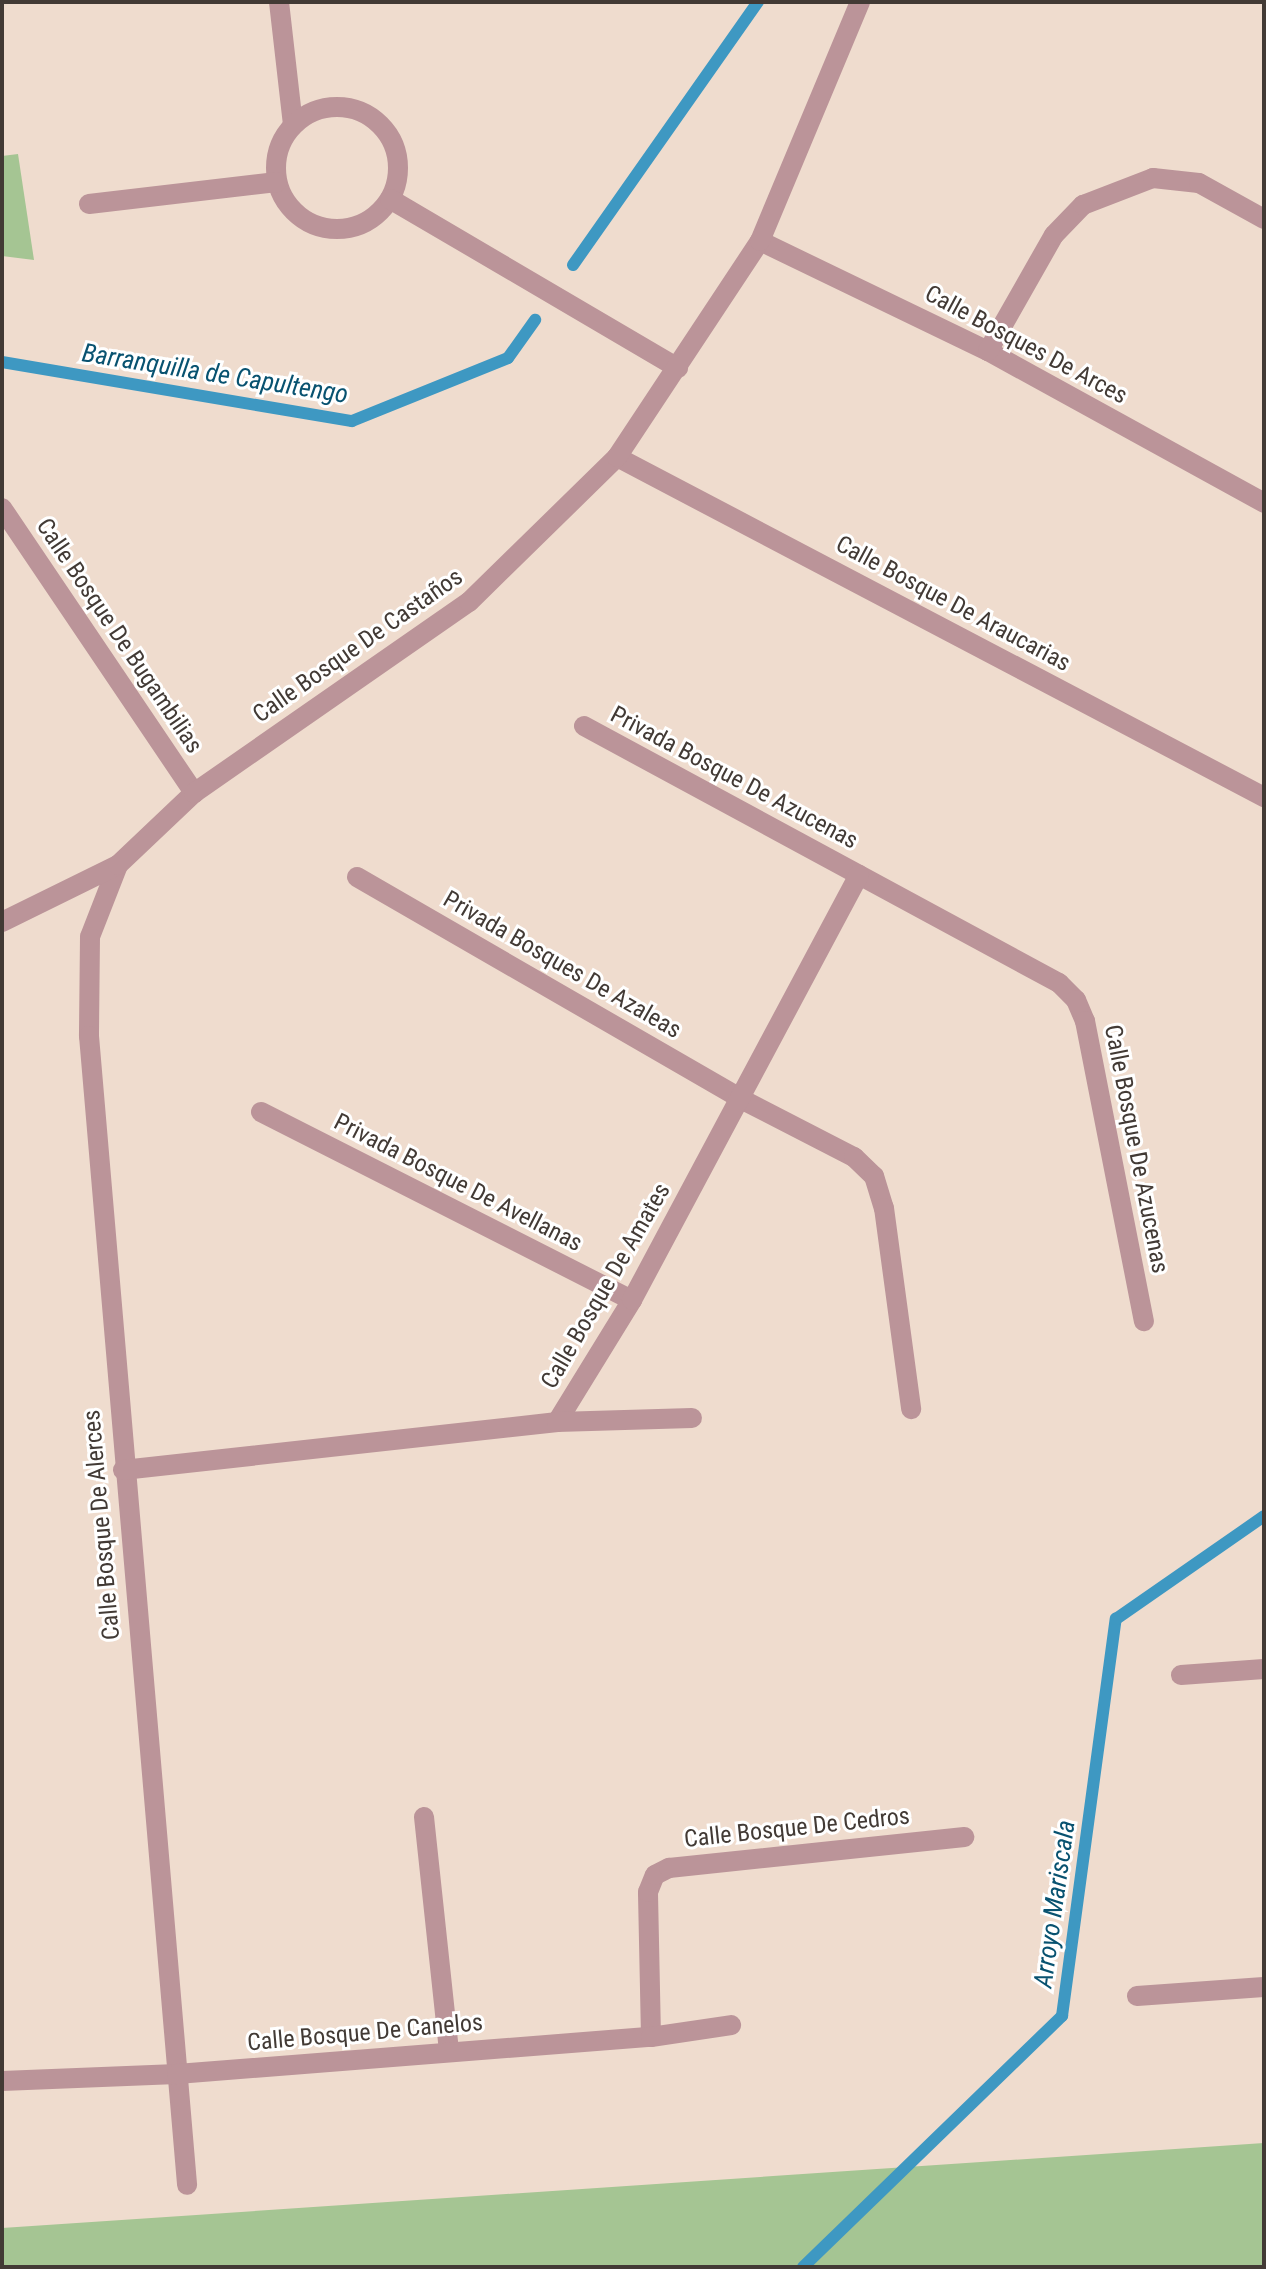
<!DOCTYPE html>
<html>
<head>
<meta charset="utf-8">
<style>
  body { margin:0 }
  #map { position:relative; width:1266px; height:2269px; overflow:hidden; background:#efdcce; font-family:"Roboto Condensed",sans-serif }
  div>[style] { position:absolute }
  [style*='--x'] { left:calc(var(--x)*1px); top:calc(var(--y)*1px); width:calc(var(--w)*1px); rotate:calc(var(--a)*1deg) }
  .green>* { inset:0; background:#a5c593 }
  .stream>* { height:12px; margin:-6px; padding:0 6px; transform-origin:6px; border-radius:6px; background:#3e98c2 }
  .service>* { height:20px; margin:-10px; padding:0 10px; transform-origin:10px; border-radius:10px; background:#bb9499 }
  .service>.ring { margin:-10px; padding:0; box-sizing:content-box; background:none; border:20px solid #bb9499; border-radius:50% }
  .minor>* { height:20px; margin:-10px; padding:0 10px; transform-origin:10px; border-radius:10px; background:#bb9499 }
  span { translate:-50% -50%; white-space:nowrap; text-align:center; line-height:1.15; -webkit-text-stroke:6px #fff; paint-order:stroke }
  .street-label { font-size:24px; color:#423a35 }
  .water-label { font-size:26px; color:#085270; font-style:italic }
  .frame { position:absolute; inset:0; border:4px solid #423a35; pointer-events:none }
</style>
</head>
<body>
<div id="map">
  <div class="green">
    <div style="clip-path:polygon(18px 154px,34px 260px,2px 256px,2px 156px)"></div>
    <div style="clip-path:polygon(1264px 2143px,1264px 2267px,2px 2267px,2px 2228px)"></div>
  </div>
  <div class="stream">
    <div style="--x:573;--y:265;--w:322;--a:-54.9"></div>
    <div style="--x:2;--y:362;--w:355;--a:9.6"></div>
    <div style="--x:352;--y:421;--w:168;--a:-22"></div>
    <div style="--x:508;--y:358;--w:47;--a:-54.6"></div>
    <div style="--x:803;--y:2267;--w:361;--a:-44.1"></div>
    <div style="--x:1062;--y:2016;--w:401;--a:-82.3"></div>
    <div style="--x:1116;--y:1619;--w:180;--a:-34.8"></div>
  </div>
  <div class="service">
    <div style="--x:279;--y:2;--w:123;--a:83.5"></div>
    <div class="ring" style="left:276px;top:107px;width:102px;height:102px"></div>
    <div style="--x:390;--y:199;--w:334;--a:30.4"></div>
    <div style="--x:89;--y:204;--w:189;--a:-6.7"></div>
  </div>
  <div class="minor">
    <div style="--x:760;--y:241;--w:253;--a:25.8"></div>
    <div style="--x:988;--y:351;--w:315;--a:28.8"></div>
    <div style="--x:988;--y:351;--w:133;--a:-60.4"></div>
    <div style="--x:1054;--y:235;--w:42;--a:-46"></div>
    <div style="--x:1083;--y:205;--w:75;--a:-21.1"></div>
    <div style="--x:1153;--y:178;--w:46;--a:6.2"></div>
    <div style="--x:1199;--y:183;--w:74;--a:29"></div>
    <div style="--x:617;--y:457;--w:731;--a:27.72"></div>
    <div style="--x:2;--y:508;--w:344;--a:56"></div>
    <div style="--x:584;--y:726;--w:540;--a:28.42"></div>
    <div style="--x:1059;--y:983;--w:24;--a:45"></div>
    <div style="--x:1076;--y:1000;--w:23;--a:67"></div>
    <div style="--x:1085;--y:1021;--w:306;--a:78.9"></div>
    <div style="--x:118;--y:865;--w:77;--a:111.3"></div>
    <div style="--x:90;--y:937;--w:99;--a:90.6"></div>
    <div style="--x:89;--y:1036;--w:1153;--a:85.12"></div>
    <div style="--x:357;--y:877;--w:444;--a:30"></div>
    <div style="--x:741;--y:1099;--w:127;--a:27.2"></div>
    <div style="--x:854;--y:1157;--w:28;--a:44"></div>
    <div style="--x:874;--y:1176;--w:34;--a:73"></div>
    <div style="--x:884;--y:1208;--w:203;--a:82.3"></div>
    <div style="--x:2;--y:922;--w:129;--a:-26.2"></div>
    <div style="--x:118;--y:865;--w:105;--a:-43.5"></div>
    <div style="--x:194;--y:793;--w:335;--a:-34.8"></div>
    <div style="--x:469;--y:602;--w:207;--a:-44.4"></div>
    <div style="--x:617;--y:457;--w:259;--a:-56.5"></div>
    <div style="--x:760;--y:241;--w:259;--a:-67.3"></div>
    <div style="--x:261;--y:1112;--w:416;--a:26.9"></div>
    <div style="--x:557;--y:1422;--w:143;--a:-58.4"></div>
    <div style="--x:632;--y:1300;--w:482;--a:-61.9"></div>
    <div style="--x:123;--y:1470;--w:437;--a:-6.3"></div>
    <div style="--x:557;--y:1422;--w:135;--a:-1.7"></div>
    <div style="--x:1181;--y:1675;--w:83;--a:-4.1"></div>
    <div style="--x:424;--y:1817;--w:236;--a:83.9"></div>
    <div style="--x:1137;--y:1996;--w:127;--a:-4.1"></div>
    <div style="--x:651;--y:2037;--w:145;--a:-91.2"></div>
    <div style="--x:648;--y:1892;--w:18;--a:-68"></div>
    <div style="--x:655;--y:1875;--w:16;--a:-27"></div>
    <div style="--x:669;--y:1868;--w:297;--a:-6"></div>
    <div style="--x:2;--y:2081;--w:175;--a:-2.3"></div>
    <div style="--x:177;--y:2074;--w:475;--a:-4.5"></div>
    <div style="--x:651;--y:2037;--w:81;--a:-8.5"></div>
  </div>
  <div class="street-label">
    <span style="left:1026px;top:345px;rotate:28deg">Calle Bosques De Arces</span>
    <span style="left:953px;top:604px;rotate:28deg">Calle Bosque De Araucarias</span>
    <span style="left:119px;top:636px;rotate:56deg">Calle Bosque De Bugambilias</span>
    <span style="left:358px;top:646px;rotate:-35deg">Calle Bosque De Castaños</span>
    <span style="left:734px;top:778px;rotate:28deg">Privada Bosque De Azucenas</span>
    <span style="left:562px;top:965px;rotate:30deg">Privada Bosques De Azaleas</span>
    <span style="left:1136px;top:1149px;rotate:79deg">Calle Bosque De Azucenas</span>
    <span style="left:458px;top:1183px;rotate:27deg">Privada Bosque De Avellanas</span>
    <span style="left:606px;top:1286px;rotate:-60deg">Calle Bosque De Amates</span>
    <span style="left:102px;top:1525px;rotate:-95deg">Calle Bosque De Alerces</span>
    <span style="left:797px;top:1828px;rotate:-6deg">Calle Bosque De Cedros</span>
    <span style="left:365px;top:2033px;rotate:-5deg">Calle Bosque De Canelos</span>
  </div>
  <div class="water-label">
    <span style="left:215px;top:374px;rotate:9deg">Barranquilla de Capultengo</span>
    <span style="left:1055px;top:1904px;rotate:-82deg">Arroyo Mariscala</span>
  </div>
  <div class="frame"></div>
</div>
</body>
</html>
